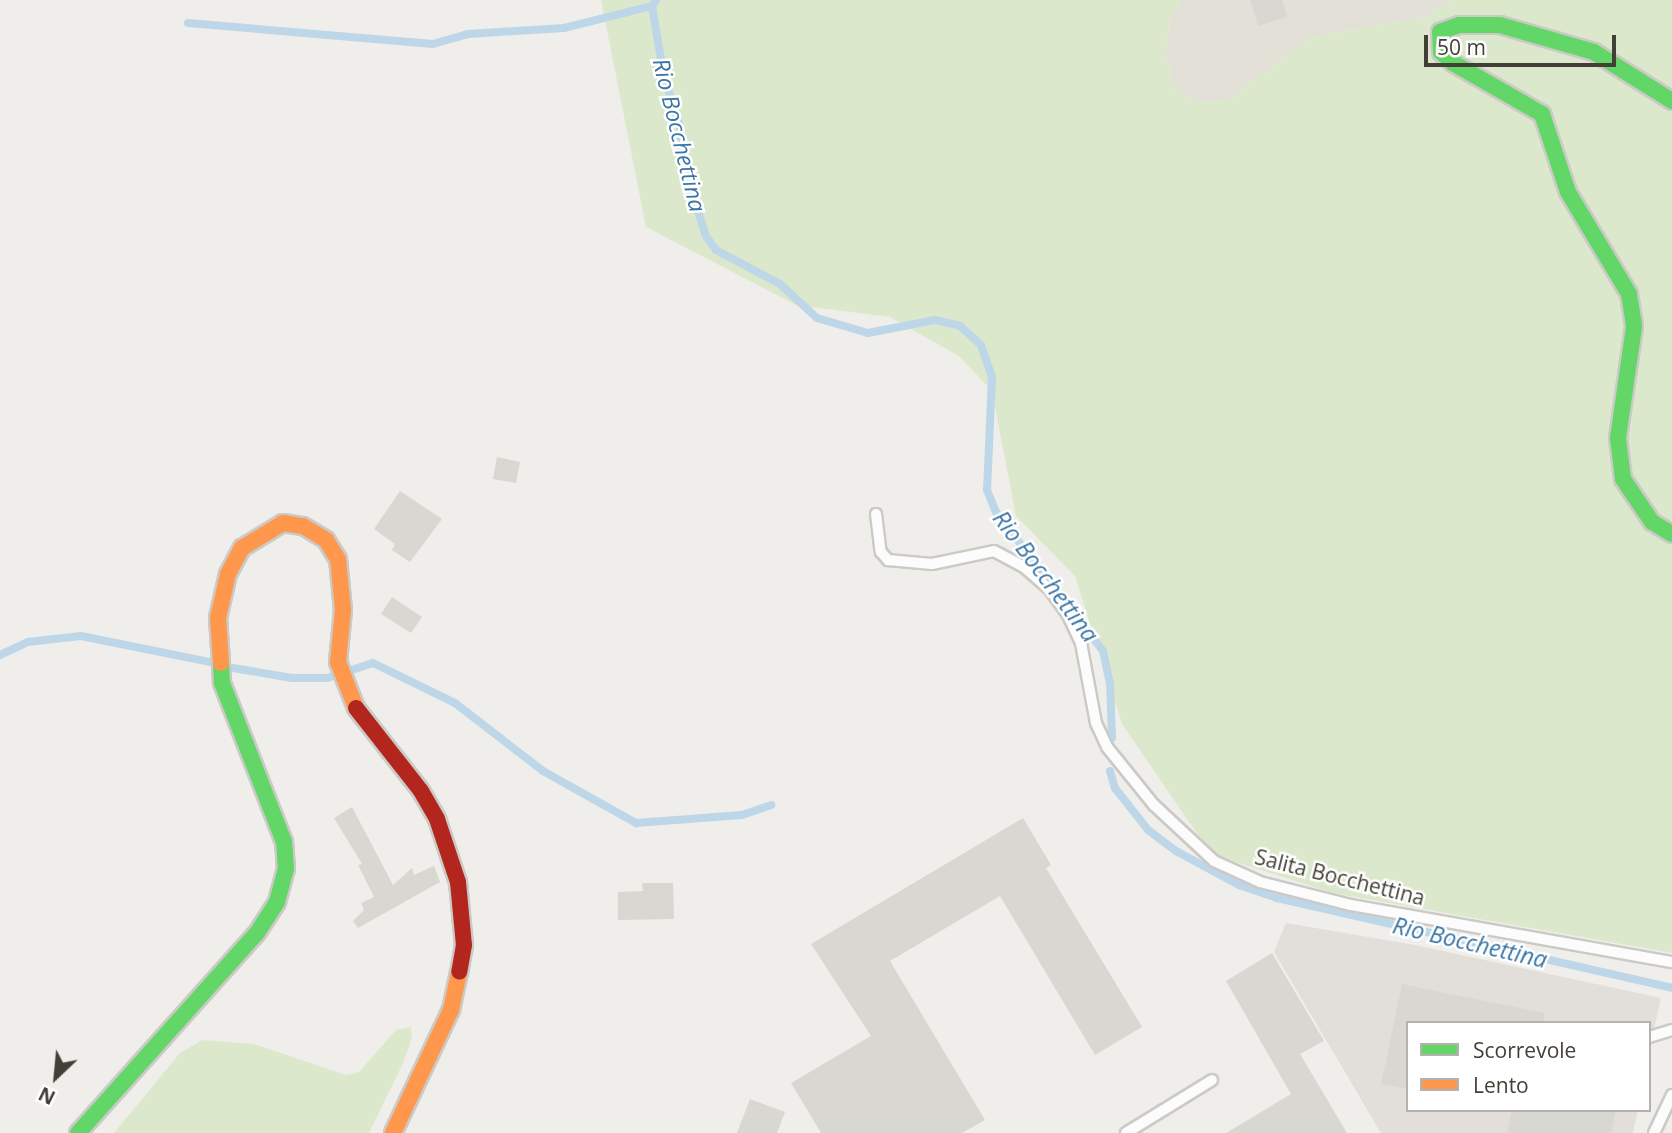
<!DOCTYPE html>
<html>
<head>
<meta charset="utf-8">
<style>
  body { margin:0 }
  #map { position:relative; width:1672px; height:1133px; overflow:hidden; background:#efeeea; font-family:"Open Sans",sans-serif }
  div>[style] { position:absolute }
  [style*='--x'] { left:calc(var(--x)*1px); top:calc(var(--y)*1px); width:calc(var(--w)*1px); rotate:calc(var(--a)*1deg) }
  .residential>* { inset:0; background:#e3e0d7 }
  .industrial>* { inset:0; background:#e2dfdb }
  .green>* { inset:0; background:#dce8cc }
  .stream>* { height:8px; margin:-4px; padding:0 4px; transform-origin:4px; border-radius:4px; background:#bdd7e9 }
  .building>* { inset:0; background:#d8d7d2 }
  .roads { filter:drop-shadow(2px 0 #cbcac6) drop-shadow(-2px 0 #cbcac6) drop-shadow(0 2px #cbcac6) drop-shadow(0 -2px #cbcac6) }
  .lane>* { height:10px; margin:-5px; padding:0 5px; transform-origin:5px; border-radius:5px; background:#fdfcfc }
  .fast>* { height:16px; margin:-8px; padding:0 8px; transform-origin:8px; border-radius:8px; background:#63d668 }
  .slow>* { height:16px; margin:-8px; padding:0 8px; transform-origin:8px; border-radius:8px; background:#ff974d }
  .jam>* { height:16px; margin:-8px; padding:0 8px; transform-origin:8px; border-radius:8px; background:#b3261e }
  span { translate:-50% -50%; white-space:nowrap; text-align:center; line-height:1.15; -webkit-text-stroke:5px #fff; paint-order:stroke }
  .street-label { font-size:21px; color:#443f36 }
  .water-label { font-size:23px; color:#3975a6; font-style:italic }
  .legend { position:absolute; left:1406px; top:1021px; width:245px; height:91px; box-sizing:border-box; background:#fff; border:2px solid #b4b2af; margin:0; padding:9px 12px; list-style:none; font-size:21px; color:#443f36 }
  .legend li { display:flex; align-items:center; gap:14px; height:35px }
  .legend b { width:35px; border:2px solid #b4b2af }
  .north { position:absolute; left:21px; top:1042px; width:70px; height:70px; -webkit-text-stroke:5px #fff; paint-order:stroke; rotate:206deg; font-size:19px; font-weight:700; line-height:28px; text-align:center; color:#443f36 }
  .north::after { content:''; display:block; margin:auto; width:24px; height:32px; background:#443f36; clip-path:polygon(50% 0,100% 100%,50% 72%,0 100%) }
  .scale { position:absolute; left:1424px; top:35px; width:192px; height:32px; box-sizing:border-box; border:4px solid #443f36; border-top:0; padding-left:9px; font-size:21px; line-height:24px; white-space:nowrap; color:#443f36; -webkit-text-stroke:5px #fff; paint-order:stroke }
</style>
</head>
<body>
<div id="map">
  <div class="residential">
    <div style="clip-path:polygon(1181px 0,1449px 0,1428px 16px,1309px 38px,1228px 100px,1201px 102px,1175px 89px,1165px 52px,1171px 15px)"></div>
  </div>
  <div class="industrial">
    <div style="clip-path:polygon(1286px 923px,1415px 945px,1661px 998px,1649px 1052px,1649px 1023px,1408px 1023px,1408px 1110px,1638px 1110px,1633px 1133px,1381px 1133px,1274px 952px)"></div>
  </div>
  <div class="green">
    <div style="clip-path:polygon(601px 0,1181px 0,1171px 15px,1165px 52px,1175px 89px,1201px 102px,1228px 100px,1309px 38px,1428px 16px,1449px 0,1672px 0,1672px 953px,1333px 893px,1211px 854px,1122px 724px,1075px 576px,1016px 516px,992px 391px,959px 356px,890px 317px,796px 305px,646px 227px)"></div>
    <div style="clip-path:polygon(411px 1027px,412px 1038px,403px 1063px,369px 1133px,114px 1133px,180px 1053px,202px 1040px,254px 1044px,346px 1075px,359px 1072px,396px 1030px)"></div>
  </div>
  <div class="stream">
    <div style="--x:656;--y:0;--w:7;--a:124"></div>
    <div style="--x:652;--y:6;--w:72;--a:80.4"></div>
    <div style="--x:664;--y:77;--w:52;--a:71.9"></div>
    <div style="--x:680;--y:126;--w:37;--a:87"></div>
    <div style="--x:682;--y:163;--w:77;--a:71.8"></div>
    <div style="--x:706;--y:236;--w:17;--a:54"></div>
    <div style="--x:716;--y:250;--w:72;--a:28"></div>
    <div style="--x:780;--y:284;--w:50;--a:42.6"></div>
    <div style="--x:817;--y:318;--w:53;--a:16.4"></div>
    <div style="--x:868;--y:333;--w:68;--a:-11"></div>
    <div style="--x:935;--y:320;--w:26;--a:13"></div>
    <div style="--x:960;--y:326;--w:28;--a:42"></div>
    <div style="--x:981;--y:345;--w:34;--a:71"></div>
    <div style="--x:992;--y:377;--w:113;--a:92.5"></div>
    <div style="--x:987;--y:490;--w:24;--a:68"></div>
    <div style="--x:996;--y:512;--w:175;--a:52.4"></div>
    <div style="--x:1103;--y:651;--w:33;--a:78"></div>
    <div style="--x:1110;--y:683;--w:55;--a:87.9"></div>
    <div style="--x:188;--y:23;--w:246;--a:4.9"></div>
    <div style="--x:433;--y:44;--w:36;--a:-16"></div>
    <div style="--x:468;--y:34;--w:96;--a:-3.6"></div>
    <div style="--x:564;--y:28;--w:91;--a:-14"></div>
    <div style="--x:0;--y:655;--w:31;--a:-25"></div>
    <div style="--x:28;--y:642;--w:53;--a:-6.5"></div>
    <div style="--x:81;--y:636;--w:137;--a:11.4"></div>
    <div style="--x:227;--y:667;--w:66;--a:9.6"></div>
    <div style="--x:292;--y:678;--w:35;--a:0"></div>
    <div style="--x:327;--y:678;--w:48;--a:-18.1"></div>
    <div style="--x:373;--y:663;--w:91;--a:26"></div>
    <div style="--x:455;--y:703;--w:111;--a:37.7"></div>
    <div style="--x:543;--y:771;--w:107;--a:29.2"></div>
    <div style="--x:636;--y:823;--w:106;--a:-4.3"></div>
    <div style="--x:742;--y:815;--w:31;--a:-19"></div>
    <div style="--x:1110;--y:771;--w:18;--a:74"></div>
    <div style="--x:1115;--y:788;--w:53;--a:51.8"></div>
    <div style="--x:1148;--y:830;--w:35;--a:37"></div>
    <div style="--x:1176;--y:851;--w:72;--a:28.4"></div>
    <div style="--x:1239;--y:885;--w:40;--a:18.9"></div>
    <div style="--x:1277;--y:898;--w:405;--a:12.8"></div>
  </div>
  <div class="building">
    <div style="clip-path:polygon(1250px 0,1282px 0,1287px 17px,1258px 26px)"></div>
    <div style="clip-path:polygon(497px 457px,520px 462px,516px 483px,493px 479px)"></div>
    <div style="clip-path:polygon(400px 491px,442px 519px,410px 562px,392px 550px,395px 544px,374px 529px)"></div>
    <div style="clip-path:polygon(392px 597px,422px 617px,411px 633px,381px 614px)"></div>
    <div style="clip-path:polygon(352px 807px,393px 885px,412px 868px,414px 875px,434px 866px,440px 882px,358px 928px,353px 921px,364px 910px,361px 903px,374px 897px,358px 865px,362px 864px,334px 818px)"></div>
    <div style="clip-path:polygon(1023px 818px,1051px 865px,1046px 868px,1142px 1027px,1095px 1055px,1000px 896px,890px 961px,985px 1120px,962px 1133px,821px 1133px,791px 1083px,871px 1036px,811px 944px)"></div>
    <div style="clip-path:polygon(642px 883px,673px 883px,674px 919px,618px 920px,618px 892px,643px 891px)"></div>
    <div style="clip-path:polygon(1272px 953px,1324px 1041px,1300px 1054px,1347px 1133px,1226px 1133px,1291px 1094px,1226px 981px)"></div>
    <div style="clip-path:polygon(1402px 984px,1545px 1013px,1544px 1023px,1408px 1023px,1408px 1089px,1381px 1084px)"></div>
    <div style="clip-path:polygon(750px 1099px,785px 1112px,777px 1133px,737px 1133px)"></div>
    <div style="clip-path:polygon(1512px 1110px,1616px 1110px,1611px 1133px,1507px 1133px)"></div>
  </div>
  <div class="roads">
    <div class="lane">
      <div style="--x:876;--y:514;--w:38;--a:83"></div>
      <div style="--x:881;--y:552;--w:11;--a:49"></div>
      <div style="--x:888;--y:560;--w:44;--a:5.2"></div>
      <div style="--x:932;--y:564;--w:63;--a:-11.8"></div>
      <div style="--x:994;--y:551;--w:34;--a:28"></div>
      <div style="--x:1024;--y:567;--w:35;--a:41"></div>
      <div style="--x:1050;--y:590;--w:29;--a:54"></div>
      <div style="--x:1067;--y:613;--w:33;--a:65"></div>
      <div style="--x:1081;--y:643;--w:81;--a:79.4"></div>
      <div style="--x:1096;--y:723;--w:26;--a:65"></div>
      <div style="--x:1107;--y:747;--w:75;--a:51"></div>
      <div style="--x:1154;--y:805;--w:82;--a:43"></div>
      <div style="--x:1214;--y:861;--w:51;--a:24.5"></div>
      <div style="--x:1260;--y:882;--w:94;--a:14.2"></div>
      <div style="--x:1351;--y:905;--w:326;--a:10.1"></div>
      <div style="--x:1649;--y:1037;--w:24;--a:-17"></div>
      <div style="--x:1126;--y:1133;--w:101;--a:-31.6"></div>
      <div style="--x:1654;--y:1133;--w:42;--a:-64.7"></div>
    </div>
    <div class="fast">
      <div style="--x:1672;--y:101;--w:92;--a:-147.9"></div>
      <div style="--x:1594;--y:52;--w:98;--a:-164"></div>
      <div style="--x:1500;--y:25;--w:41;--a:180"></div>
      <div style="--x:1459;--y:25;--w:20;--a:160"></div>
      <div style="--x:1440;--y:32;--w:20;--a:87"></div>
      <div style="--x:1441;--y:52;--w:16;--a:43"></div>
      <div style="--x:1453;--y:63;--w:103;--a:29.8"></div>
      <div style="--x:1542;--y:114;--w:82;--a:71.6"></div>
      <div style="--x:1568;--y:192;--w:119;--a:59.1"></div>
      <div style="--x:1629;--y:294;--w:33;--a:81"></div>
      <div style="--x:1634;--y:327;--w:112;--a:98.2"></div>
      <div style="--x:1618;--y:438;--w:41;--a:83"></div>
      <div style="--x:1623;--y:479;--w:52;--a:56"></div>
      <div style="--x:1652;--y:522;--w:23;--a:31"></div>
      <div style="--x:78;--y:1133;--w:268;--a:-48.2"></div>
      <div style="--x:257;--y:933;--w:37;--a:-57"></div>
      <div style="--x:277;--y:902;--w:34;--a:-75"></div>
      <div style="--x:286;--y:869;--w:27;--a:-94"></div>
      <div style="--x:284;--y:842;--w:171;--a:-111.3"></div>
      <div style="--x:222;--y:683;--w:20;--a:-93"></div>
    </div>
    <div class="slow">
      <div style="--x:221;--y:663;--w:45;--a:-93.8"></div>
      <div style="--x:218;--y:618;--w:45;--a:-77.2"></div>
      <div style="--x:228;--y:574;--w:30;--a:-62"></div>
      <div style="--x:242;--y:548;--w:48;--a:-31.4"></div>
      <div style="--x:283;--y:523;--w:20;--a:9"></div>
      <div style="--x:303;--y:526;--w:27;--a:31"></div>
      <div style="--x:326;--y:540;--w:22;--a:58"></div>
      <div style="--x:338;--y:559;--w:51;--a:84.4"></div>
      <div style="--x:343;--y:610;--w:52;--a:95.5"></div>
      <div style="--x:338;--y:662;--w:49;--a:68.6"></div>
      <div style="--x:393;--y:1133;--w:136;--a:-64.8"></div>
      <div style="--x:451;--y:1010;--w:39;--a:-78"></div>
    </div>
    <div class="jam">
      <div style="--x:356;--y:708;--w:105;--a:51.9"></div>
      <div style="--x:421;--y:791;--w:32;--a:60"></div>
      <div style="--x:437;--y:819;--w:66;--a:71.6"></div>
      <div style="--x:458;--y:882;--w:63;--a:84.6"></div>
      <div style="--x:464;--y:945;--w:27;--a:100"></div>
    </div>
  </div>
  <div class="street-label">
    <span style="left:1340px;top:877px;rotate:14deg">Salita Bocchettina</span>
  </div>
  <div class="water-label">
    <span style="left:680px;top:135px;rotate:76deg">Rio Bocchettina</span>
    <span style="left:1046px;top:576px;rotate:53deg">Rio Bocchettina</span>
    <span style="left:1470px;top:942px;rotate:13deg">Rio Bocchettina</span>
  </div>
  <ul class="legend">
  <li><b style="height:9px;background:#63d668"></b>Scorrevole</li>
  <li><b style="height:9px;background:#ff974d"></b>Lento</li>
  </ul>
  <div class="north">N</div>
  <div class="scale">50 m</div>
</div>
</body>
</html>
